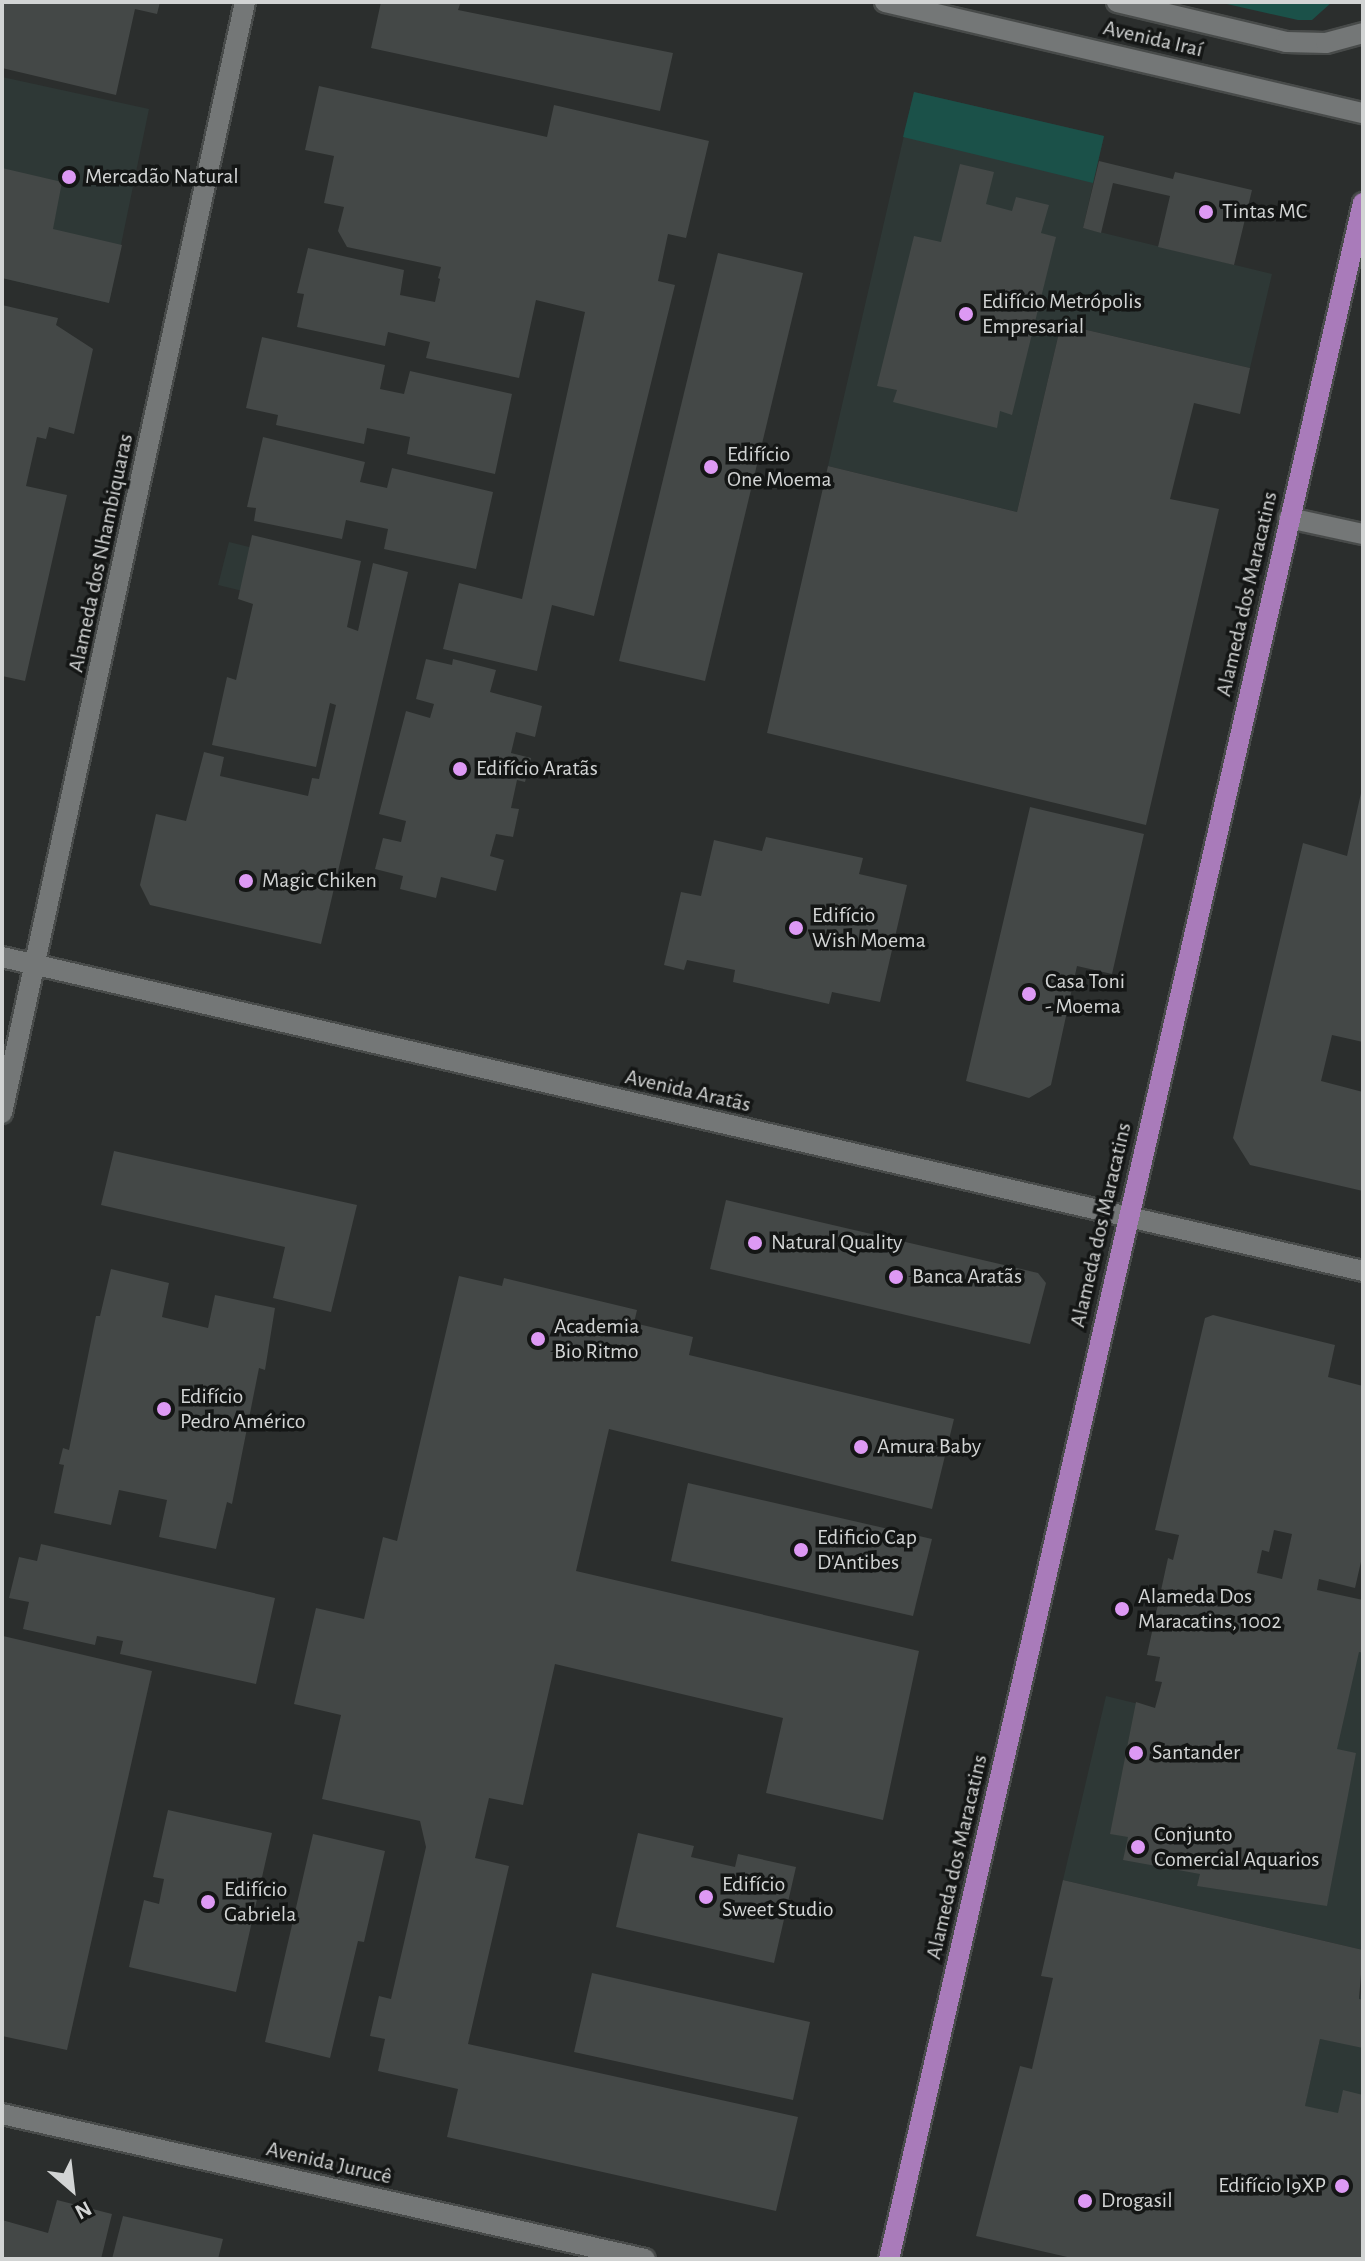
<!DOCTYPE html>
<html>
<head>
<meta charset="utf-8">
<style>
  body { margin:0 }
  #map { position:relative; width:1365px; height:2261px; overflow:hidden; background:#2b2e2d; font-family:"Alegreya Sans",sans-serif }
  div>[style] { position:absolute }
  [style*='--x'] { left:calc(var(--x)*1px); top:calc(var(--y)*1px); width:calc(var(--w)*1px); rotate:calc(var(--a)*1deg) }
  .built>* { inset:0; background:#2e3836 }
  .green>* { inset:0; background:#1b5149 }
  .building>* { inset:0; background:#444847 }
  .roads { filter:drop-shadow(2px 0 #484b4a) drop-shadow(-2px 0 #484b4a) drop-shadow(0 2px #484b4a) drop-shadow(0 -2px #484b4a) }
  .minor>* { height:20px; margin:-10px; padding:0 10px; transform-origin:10px; border-radius:10px; background:#747777 }
  .major>* { height:20px; margin:-10px; padding:0 10px; transform-origin:10px; border-radius:10px; background:#a97bba }
  .dots>* { width:22px; height:22px; translate:-50% -50%; box-sizing:border-box; border:4px solid #141615; border-radius:50% }
  span { translate:-50% -50%; white-space:nowrap; text-align:center; line-height:1.15; -webkit-text-stroke:7px #141615; paint-order:stroke }
  .street-label { font-size:22px; color:#d2d4d4 }
  .poi-label { font-size:22px; color:#d2d4d4 }
  .left { translate:0 -50%; text-align:left }
  .right { translate:-100% -50%; text-align:right }
  .frame { position:absolute; inset:0; border:4px solid #d2d4d4; pointer-events:none }
  .north { position:absolute; left:32px; top:2149px; width:80px; height:80px; -webkit-text-stroke:6px #141615; paint-order:stroke; rotate:152deg; font-size:22px; font-weight:700; line-height:32px; text-align:center; color:#d2d4d4 }
  .north::after { content:''; display:block; margin:auto; width:28px; height:36px; background:#d2d4d4; clip-path:polygon(50% 0,100% 100%,50% 72%,0 100%) }
</style>
</head>
<body>
<div id="map">
  <div class="built">
    <div style="clip-path:polygon(2px 77px,149px 109px,109px 303px,2px 278px)"></div>
    <div style="clip-path:polygon(914px 92px,1104px 136px,1083px 228px,1272px 274px,1250px 368px,1061px 324px,1017px 512px,828px 466px)"></div>
    <div style="clip-path:polygon(229px 542px,347px 571px,336px 614px,218px 585px)"></div>
    <div style="clip-path:polygon(1359px 1652px,1363px 1653px,1363px 1950px,1063px 1880px,1106px 1696px,1155px 1708px)"></div>
    <div style="clip-path:polygon(1363px 1983px,1363px 2259px,1270px 2259px,1320px 2039px,1349px 2044px)"></div>
  </div>
  <div class="green">
    <div style="clip-path:polygon(1218px 2px,1332px 2px,1312px 20px,1298px 20px)"></div>
    <div style="clip-path:polygon(914px 92px,1104px 136px,1093px 183px,903px 137px)"></div>
  </div>
  <div class="building">
    <div style="clip-path:polygon(2px 2px,160px 2px,157px 14px,135px 9px,116px 95px,2px 68px)"></div>
    <div style="clip-path:polygon(381px 2px,452px 2px,460px 4px,458px 10px,673px 53px,660px 111px,371px 48px)"></div>
    <div style="clip-path:polygon(319px 86px,547px 137px,554px 105px,709px 141px,686px 238px,668px 234px,658px 281px,675px 285px,594px 616px,552px 605px,537px 671px,443px 649px,459px 583px,522px 599px,585px 312px,536px 300px,519px 378px,426px 358px,430px 342px,388px 332px,385px 346px,297px 327px,304px 294px,297px 293px,308px 248px,404px 270px,400px 295px,435px 302px,440px 279px,438px 278px,441px 267px,347px 247px,338px 231px,344px 207px,324px 203px,334px 156px,305px 150px)"></div>
    <div style="clip-path:polygon(1099px 161px,1173px 179px,1175px 172px,1252px 190px,1234px 265px,1158px 247px,1170px 196px,1113px 183px,1101px 233px,1083px 228px)"></div>
    <div style="clip-path:polygon(960px 164px,994px 172px,986px 204px,1012px 211px,1016px 197px,1049px 205px,1041px 233px,1056px 237px,1012px 415px,1000px 411px,997px 428px,893px 402px,897px 390px,877px 386px,914px 236px,941px 242px)"></div>
    <div style="clip-path:polygon(2px 168px,62px 182px,53px 229px,122px 245px,109px 303px,2px 278px)"></div>
    <div style="clip-path:polygon(718px 253px,803px 273px,705px 681px,619px 661px)"></div>
    <div style="clip-path:polygon(2px 305px,58px 318px,56px 325px,93px 349px,74px 434px,49px 427px,46px 439px,37px 437px,26px 486px,67px 495px,25px 681px,2px 676px)"></div>
    <div style="clip-path:polygon(1061px 324px,1250px 368px,1240px 414px,1194px 403px,1170px 499px,1219px 509px,1146px 825px,767px 733px,828px 466px,1017px 512px)"></div>
    <div style="clip-path:polygon(262px 337px,385px 365px,380px 389px,404px 394px,410px 371px,512px 394px,495px 474px,407px 454px,410px 437px,367px 428px,364px 444px,276px 425px,278px 415px,246px 408px)"></div>
    <div style="clip-path:polygon(263px 437px,365px 462px,360px 482px,387px 488px,392px 468px,493px 492px,476px 569px,384px 549px,388px 529px,346px 520px,342px 539px,254px 521px,256px 508px,247px 507px)"></div>
    <div style="clip-path:polygon(252px 535px,361px 561px,347px 627px,358px 631px,373px 563px,408px 572px,321px 944px,150px 905px,140px 885px,156px 814px,186px 821px,204px 752px,224px 757px,220px 776px,308px 796px,312px 778px,319px 779px,336px 705px,330px 703px,316px 767px,212px 745px,227px 677px,236px 680px,253px 604px,238px 599px)"></div>
    <div style="clip-path:polygon(426px 659px,452px 665px,453px 659px,496px 670px,490px 692px,542px 706px,535px 737px,516px 732px,511px 753px,531px 758px,525px 782px,517px 780px,511px 808px,519px 809px,513px 837px,496px 834px,490px 856px,504px 860px,496px 891px,441px 877px,436px 898px,400px 889px,403px 876px,375px 869px,383px 838px,401px 842px,406px 821px,379px 814px,406px 711px,430px 718px,434px 704px,416px 699px)"></div>
    <div style="clip-path:polygon(1363px 784px,1363px 1042px,1332px 1035px,1321px 1081px,1363px 1092px,1363px 1191px,1250px 1165px,1233px 1138px,1303px 843px,1347px 856px)"></div>
    <div style="clip-path:polygon(1030px 807px,1144px 834px,1112px 974px,1077px 966px,1051px 1085px,1029px 1098px,966px 1081px)"></div>
    <div style="clip-path:polygon(766px 837px,863px 858px,859px 874px,907px 885px,880px 1002px,832px 992px,829px 1004px,733px 982px,735px 970px,687px 960px,684px 970px,664px 965px,681px 892px,701px 896px,714px 840px,762px 851px)"></div>
    <div style="clip-path:polygon(114px 1151px,357px 1205px,331px 1312px,273px 1298px,285px 1247px,101px 1205px)"></div>
    <div style="clip-path:polygon(726px 1200px,1038px 1273px,1046px 1283px,1030px 1344px,710px 1269px)"></div>
    <div style="clip-path:polygon(111px 1269px,169px 1283px,162px 1317px,208px 1328px,215px 1295px,275px 1308px,265px 1370px,259px 1368px,232px 1504px,227px 1502px,216px 1549px,159px 1537px,167px 1500px,119px 1490px,111px 1525px,54px 1513px,64px 1465px,59px 1464px,63px 1448px,69px 1450px,96px 1316px,100px 1316px)"></div>
    <div style="clip-path:polygon(459px 1276px,502px 1286px,504px 1278px,637px 1310px,634px 1323px,693px 1337px,689px 1355px,954px 1419px,932px 1509px,609px 1429px,576px 1571px,919px 1651px,883px 1820px,766px 1793px,783px 1718px,555px 1664px,523px 1805px,489px 1798px,475px 1858px,509px 1866px,468px 2044px,798px 2117px,776px 2211px,447px 2137px,458px 2089px,378px 2071px,385px 2039px,370px 2036px,379px 1996px,391px 1999px,426px 1847px,420px 1821px,322px 1799px,341px 1715px,294px 1704px,316px 1608px,364px 1619px,383px 1537px,397px 1541px)"></div>
    <div style="clip-path:polygon(evenodd,1213px 1315px,1335px 1345px,1328px 1377px,1363px 1386px,1363px 1553px,1355px 1588px,1319px 1579px,1317px 1590px,1363px 1600px,1363px 1653px,1359px 1652px,1337px 1749px,1356px 1753px,1327px 1906px,1197px 1886px,1200px 1874px,1123px 1860px,1128px 1837px,1110px 1834px,1136px 1702px,1155px 1708px,1162px 1682px,1155px 1681px,1160px 1657px,1147px 1655px,1168px 1558px,1173px 1560px,1179px 1535px,1155px 1530px,1205px 1318px,1213px 1315px,1274px 1530px,1292px 1534px,1282px 1579px,1257px 1573px,1262px 1550px,1269px 1552px,1274px 1530px)"></div>
    <div style="clip-path:polygon(688px 1483px,932px 1539px,913px 1616px,671px 1561px)"></div>
    <div style="clip-path:polygon(41px 1544px,275px 1598px,256px 1684px,120px 1654px,123px 1641px,97px 1636px,95px 1645px,23px 1629px,29px 1602px,9px 1598px,19px 1557px,37px 1561px)"></div>
    <div style="clip-path:polygon(3px 1636px,152px 1671px,67px 2050px,2px 2036px)"></div>
    <div style="clip-path:polygon(168px 1810px,272px 1833px,236px 1992px,129px 1967px,144px 1900px,159px 1904px,164px 1879px,153px 1877px)"></div>
    <div style="clip-path:polygon(638px 1833px,694px 1846px,691px 1857px,735px 1867px,738px 1854px,796px 1867px,774px 1963px,616px 1927px)"></div>
    <div style="clip-path:polygon(313px 1834px,385px 1851px,364px 1942px,358px 1941px,330px 2058px,265px 2042px)"></div>
    <div style="clip-path:polygon(1063px 1880px,1363px 1950px,1359px 1999px,1363px 2000px,1363px 2048px,1320px 2039px,1305px 2106px,1338px 2113px,1343px 2090px,1363px 2095px,1363px 2259px,1076px 2259px,976px 2236px,1020px 2066px,1032px 2069px,1053px 1978px,1041px 1976px)"></div>
    <div style="clip-path:polygon(592px 1973px,810px 2022px,793px 2100px,574px 2052px)"></div>
    <div style="clip-path:polygon(57px 2200px,112px 2214px,101px 2259px,2px 2259px,2px 2220px,48px 2233px)"></div>
    <div style="clip-path:polygon(123px 2216px,223px 2239px,218px 2259px,112px 2259px)"></div>
  </div>
  <div class="roads">
    <div class="minor">
      <div style="--x:885;--y:2;--w:491;--a:13.1"></div>
      <div style="--x:1117;--y:2;--w:174;--a:13.3"></div>
      <div style="--x:1286;--y:42;--w:40;--a:1.4"></div>
      <div style="--x:1326;--y:43;--w:38;--a:-15"></div>
      <div style="--x:1289;--y:518;--w:76;--a:12.2"></div>
      <div style="--x:2;--y:957;--w:1397;--a:12.99"></div>
      <div style="--x:2;--y:1113;--w:1137;--a:-77.66"></div>
      <div style="--x:2;--y:2114;--w:659;--a:12.71"></div>
    </div>
    <div class="major">
      <div style="--x:889;--y:2259;--w:2110;--a:-77.02"></div>
    </div>
  </div>
  <div class="dots">
    <div style="left:69px;top:177px;background:#dd99f4"></div>
    <div style="left:1206px;top:212px;background:#dd99f4"></div>
    <div style="left:966px;top:314px;background:#dd99f4"></div>
    <div style="left:711px;top:467px;background:#dd99f4"></div>
    <div style="left:460px;top:769px;background:#dd99f4"></div>
    <div style="left:246px;top:881px;background:#dd99f4"></div>
    <div style="left:796px;top:928px;background:#dd99f4"></div>
    <div style="left:1029px;top:994px;background:#dd99f4"></div>
    <div style="left:755px;top:1243px;background:#dd99f4"></div>
    <div style="left:896px;top:1277px;background:#dd99f4"></div>
    <div style="left:538px;top:1339px;background:#dd99f4"></div>
    <div style="left:164px;top:1409px;background:#dd99f4"></div>
    <div style="left:861px;top:1447px;background:#dd99f4"></div>
    <div style="left:801px;top:1550px;background:#dd99f4"></div>
    <div style="left:1122px;top:1609px;background:#dd99f4"></div>
    <div style="left:1136px;top:1753px;background:#dd99f4"></div>
    <div style="left:1138px;top:1847px;background:#dd99f4"></div>
    <div style="left:706px;top:1897px;background:#dd99f4"></div>
    <div style="left:208px;top:1902px;background:#dd99f4"></div>
    <div style="left:1342px;top:2186px;background:#dd99f4"></div>
    <div style="left:1085px;top:2201px;background:#dd99f4"></div>
  </div>
  <div class="street-label">
    <span style="left:1153px;top:39px;rotate:13deg">Avenida Iraí</span>
    <span style="left:101px;top:553px;rotate:-78deg">Alameda dos Nhambiquaras</span>
    <span style="left:1247px;top:594px;rotate:-77deg">Alameda dos Maracatins</span>
    <span style="left:688px;top:1091px;rotate:13deg">Avenida Aratãs</span>
    <span style="left:1101px;top:1225px;rotate:-77deg">Alameda dos Maracatins</span>
    <span style="left:957px;top:1857px;rotate:-77deg">Alameda dos Maracatins</span>
    <span style="left:329px;top:2163px;rotate:13deg">Avenida Jurucê</span>
  </div>
  <div class="poi-label">
    <span class="left" style="left:85px;top:177px">Mercadão Natural</span>
    <span class="left" style="left:1222px;top:212px">Tintas MC</span>
    <span class="left" style="left:982px;top:314px">Edifício Metrópolis<br>Empresarial</span>
    <span class="left" style="left:727px;top:467px">Edifício<br>One Moema</span>
    <span class="left" style="left:476px;top:769px">Edifício Aratãs</span>
    <span class="left" style="left:262px;top:881px">Magic Chiken</span>
    <span class="left" style="left:812px;top:928px">Edifício<br>Wish Moema</span>
    <span class="left" style="left:1045px;top:994px">Casa Toni<br>- Moema</span>
    <span class="left" style="left:771px;top:1243px">Natural Quality</span>
    <span class="left" style="left:912px;top:1277px">Banca Aratãs</span>
    <span class="left" style="left:554px;top:1339px">Academia<br>Bio Ritmo</span>
    <span class="left" style="left:180px;top:1409px">Edifício<br>Pedro Américo</span>
    <span class="left" style="left:877px;top:1447px">Amura Baby</span>
    <span class="left" style="left:817px;top:1550px">Edificio Cap<br>D'Antibes</span>
    <span class="left" style="left:1138px;top:1609px">Alameda Dos<br>Maracatins, 1002</span>
    <span class="left" style="left:1152px;top:1753px">Santander</span>
    <span class="left" style="left:1154px;top:1847px">Conjunto<br>Comercial Aquarios</span>
    <span class="left" style="left:722px;top:1897px">Edifício<br>Sweet Studio</span>
    <span class="left" style="left:224px;top:1902px">Edifício<br>Gabriela</span>
    <span class="right" style="left:1326px;top:2186px">Edifício I9XP</span>
    <span class="left" style="left:1101px;top:2201px">Drogasil</span>
  </div>
  <div class="frame"></div>
  <div class="north">N</div>
</div>
</body>
</html>
